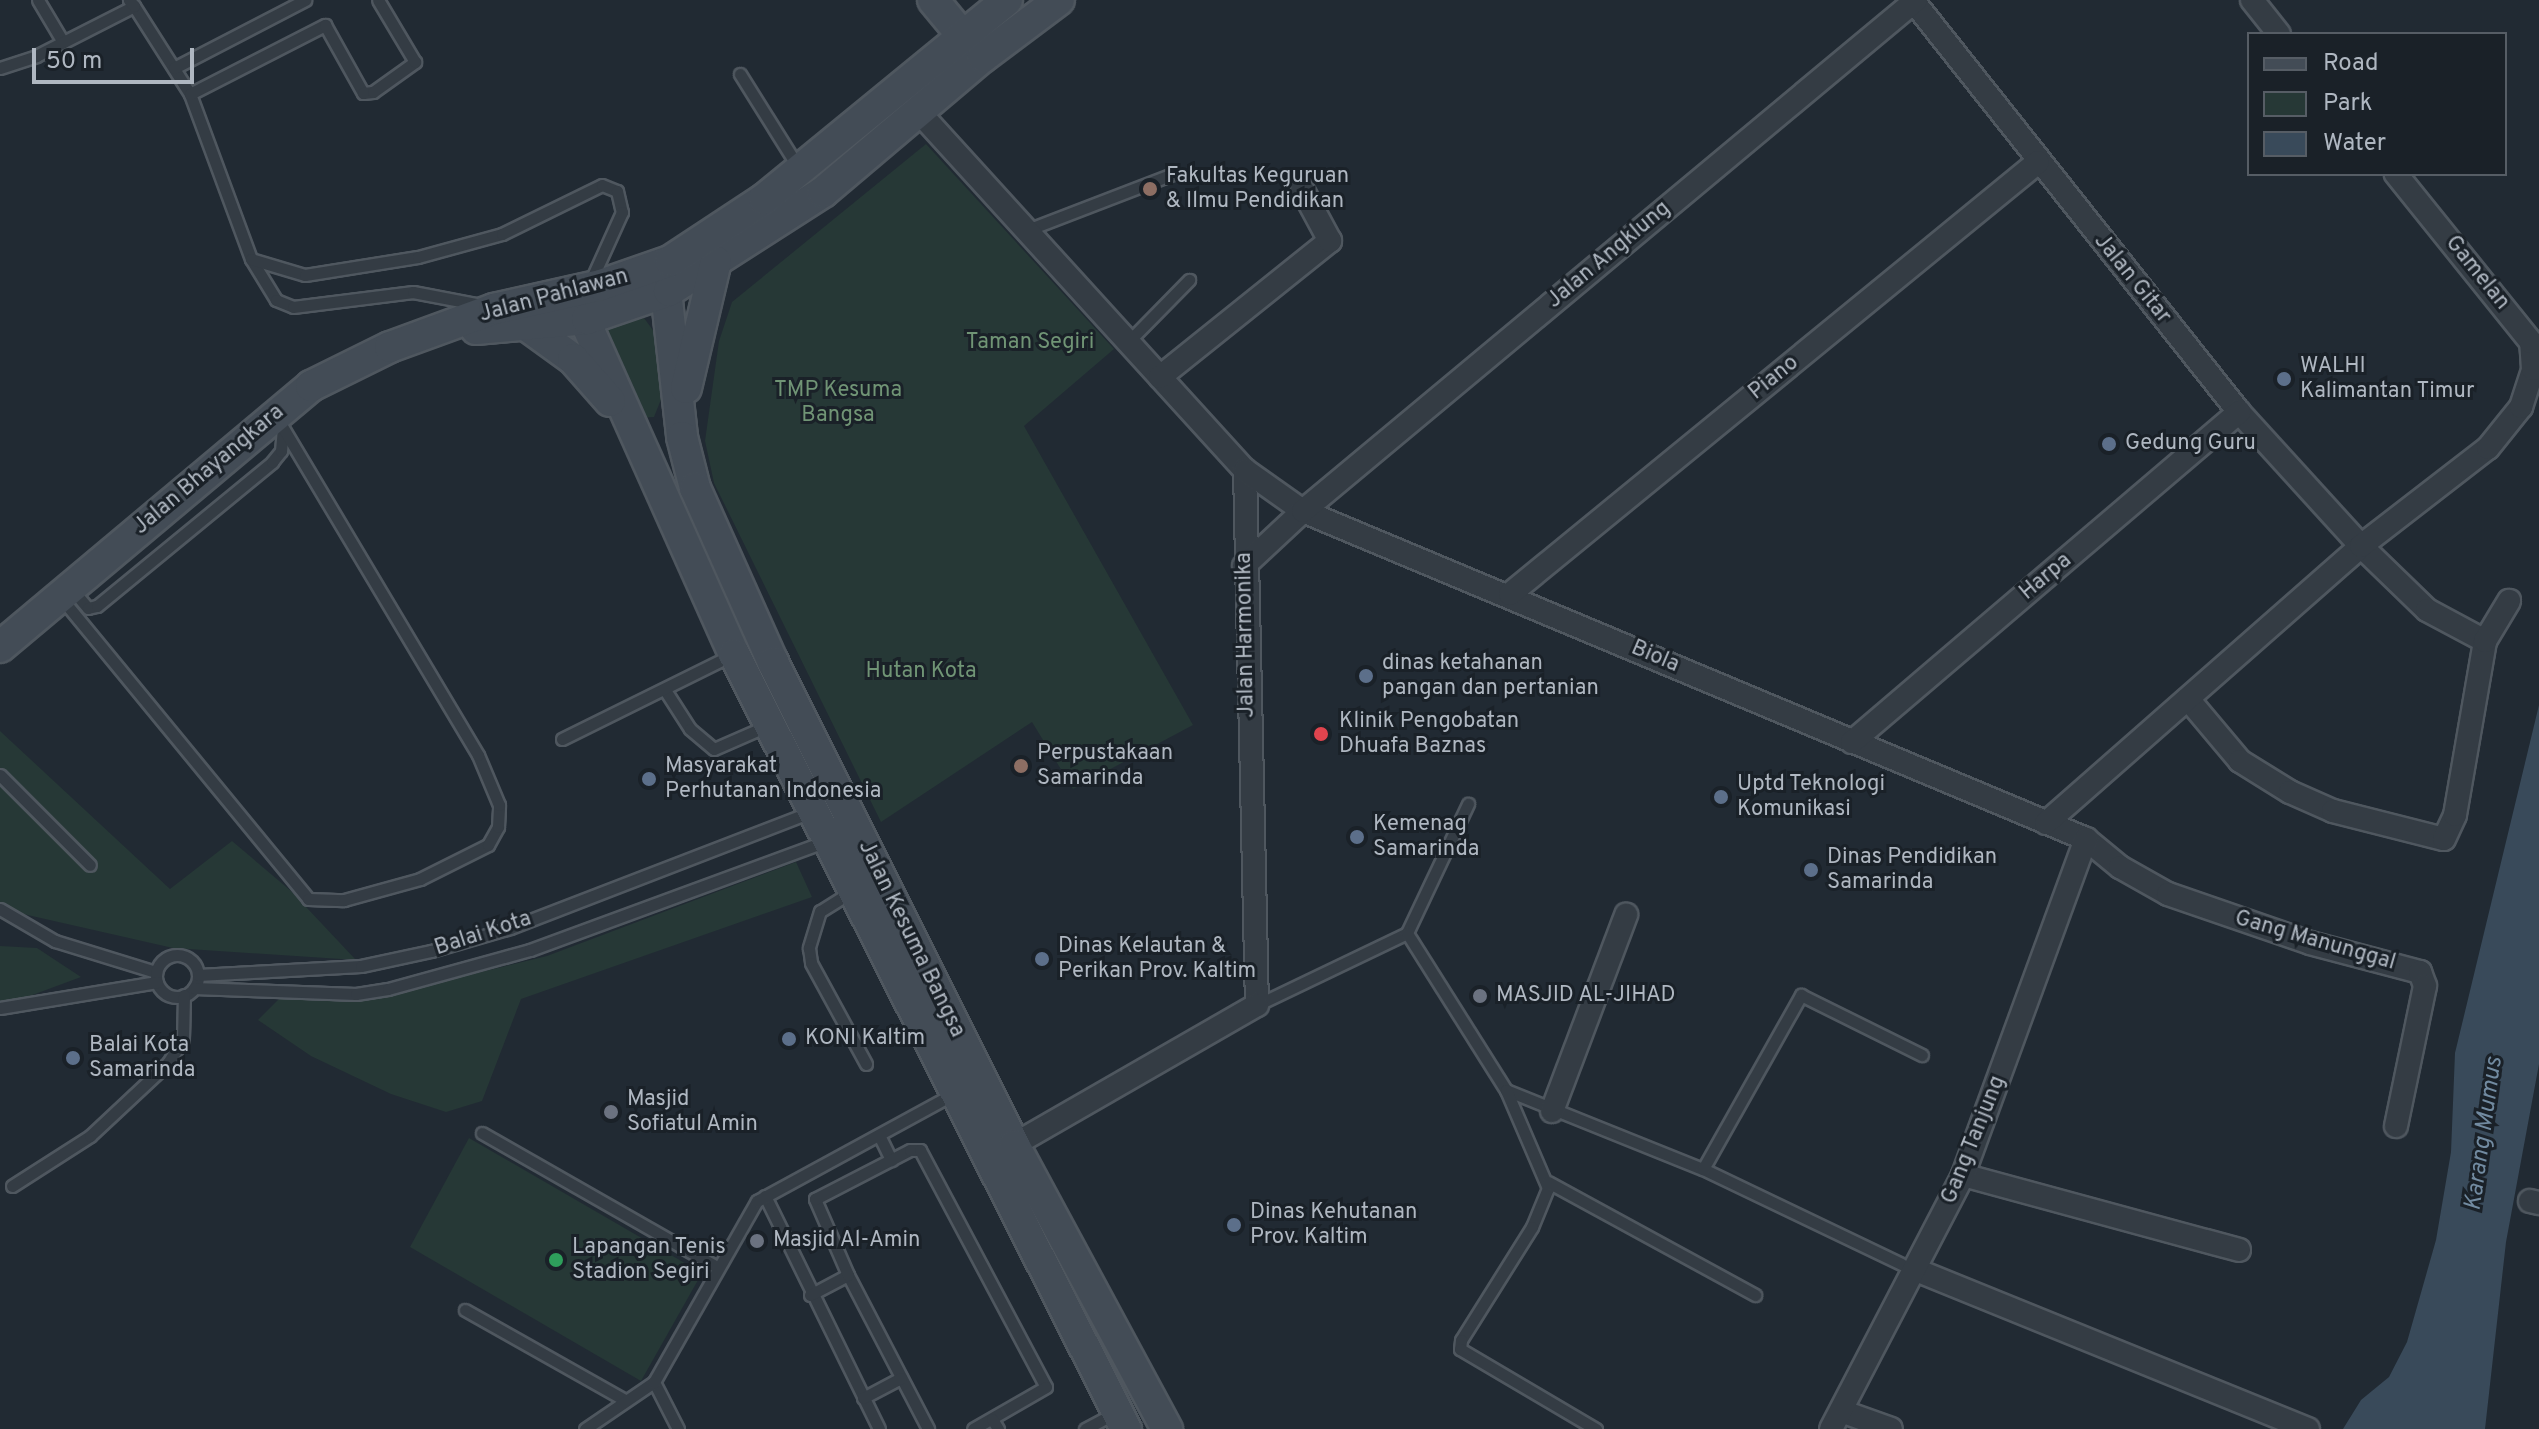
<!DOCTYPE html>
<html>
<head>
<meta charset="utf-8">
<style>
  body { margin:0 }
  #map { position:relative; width:2539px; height:1429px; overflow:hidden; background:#212a33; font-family:Overpass,sans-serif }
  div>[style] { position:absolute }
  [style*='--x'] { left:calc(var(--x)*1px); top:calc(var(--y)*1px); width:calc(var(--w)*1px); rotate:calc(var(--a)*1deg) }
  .green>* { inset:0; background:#263836 }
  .water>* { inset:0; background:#394a5a }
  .roads { filter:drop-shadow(2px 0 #4f575f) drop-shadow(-2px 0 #4f575f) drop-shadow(0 2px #4f575f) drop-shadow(0 -2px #4f575f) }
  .lane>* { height:11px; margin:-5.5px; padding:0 5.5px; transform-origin:5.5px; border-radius:5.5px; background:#343c44 }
  .lane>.ring { margin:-5.5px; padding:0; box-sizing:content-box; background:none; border:11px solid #343c44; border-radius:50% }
  .street>* { height:22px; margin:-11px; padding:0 11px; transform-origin:11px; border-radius:11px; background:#343c44 }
  .secondary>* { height:30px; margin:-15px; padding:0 15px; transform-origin:15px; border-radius:15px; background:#434c56 }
  .dots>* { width:22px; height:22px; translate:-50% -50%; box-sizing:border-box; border:4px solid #1a2128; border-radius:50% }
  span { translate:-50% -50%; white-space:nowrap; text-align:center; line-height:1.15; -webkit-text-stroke:6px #1a2128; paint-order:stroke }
  .poi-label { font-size:22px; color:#afb7c1 }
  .left { translate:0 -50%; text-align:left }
  .street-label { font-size:22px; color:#afb7c1 }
  .park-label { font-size:22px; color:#709475 }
  .water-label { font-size:24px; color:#728ba1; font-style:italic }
  .legend { position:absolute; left:2247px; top:32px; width:260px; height:144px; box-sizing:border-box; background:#1a2128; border:2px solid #565d65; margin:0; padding:10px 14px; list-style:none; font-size:24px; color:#afb7c1 }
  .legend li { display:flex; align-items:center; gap:16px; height:40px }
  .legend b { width:40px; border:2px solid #565d65 }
  .scale { position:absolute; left:32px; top:48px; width:162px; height:36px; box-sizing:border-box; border:4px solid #afb7c1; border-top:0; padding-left:10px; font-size:24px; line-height:28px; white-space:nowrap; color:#afb7c1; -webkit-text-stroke:6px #1a2128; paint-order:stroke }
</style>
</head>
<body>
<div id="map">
  <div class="green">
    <div style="clip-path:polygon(926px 144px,1114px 349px,1024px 426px,1193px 725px,1073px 789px,1032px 722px,881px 822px,714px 483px,705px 441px,719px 341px,732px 302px)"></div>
    <div style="clip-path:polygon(644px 318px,655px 333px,662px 397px,654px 417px,637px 418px,601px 327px)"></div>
    <div style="clip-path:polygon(0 731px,170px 889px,232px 841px,291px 891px,356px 960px,173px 948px,10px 911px,0 903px)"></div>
    <div style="clip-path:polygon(796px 862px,812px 897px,521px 999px,482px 1101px,446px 1112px,391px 1094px,311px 1056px,258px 1020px,279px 999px,381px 996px,547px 956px)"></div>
    <div style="clip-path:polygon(0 946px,37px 948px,81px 977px,0 1007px)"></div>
    <div style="clip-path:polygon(469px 1138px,702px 1273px,641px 1381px,410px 1247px)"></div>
  </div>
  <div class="water">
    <div style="clip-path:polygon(2539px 705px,2539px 1064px,2506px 1242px,2485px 1429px,2343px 1429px,2361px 1400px,2389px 1377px,2407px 1342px,2436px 1240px,2451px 1152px,2455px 1053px)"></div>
  </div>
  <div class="roads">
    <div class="lane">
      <div style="--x:38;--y:0;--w:49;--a:59.2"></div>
      <div style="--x:134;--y:6;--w:104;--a:57.5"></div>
      <div style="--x:190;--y:94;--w:176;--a:69.7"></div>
      <div style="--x:251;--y:259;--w:48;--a:58.6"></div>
      <div style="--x:276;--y:300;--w:18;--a:22"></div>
      <div style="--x:293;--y:307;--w:121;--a:-7.1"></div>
      <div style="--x:413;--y:292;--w:69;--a:10.8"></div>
      <div style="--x:0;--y:68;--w:38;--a:-18"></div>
      <div style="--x:36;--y:56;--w:110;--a:-27"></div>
      <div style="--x:134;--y:6;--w:8;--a:-130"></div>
      <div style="--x:174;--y:68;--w:148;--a:-27.4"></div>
      <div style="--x:740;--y:74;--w:113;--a:58"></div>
      <div style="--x:190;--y:94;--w:152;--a:-27.1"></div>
      <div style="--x:325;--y:25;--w:78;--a:60.8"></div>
      <div style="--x:363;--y:93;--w:10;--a:-6"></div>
      <div style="--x:373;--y:92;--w:52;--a:-35.5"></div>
      <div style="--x:415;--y:62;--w:72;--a:-120.8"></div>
      <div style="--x:1030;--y:229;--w:150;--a:-21.1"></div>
      <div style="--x:251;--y:259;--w:56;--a:16.5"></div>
      <div style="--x:305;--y:275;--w:114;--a:-9.1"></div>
      <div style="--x:418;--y:257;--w:87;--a:-15.3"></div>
      <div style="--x:502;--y:234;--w:111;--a:-26.1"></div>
      <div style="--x:602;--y:185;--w:16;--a:22"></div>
      <div style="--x:617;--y:191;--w:22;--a:77"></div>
      <div style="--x:622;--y:212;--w:78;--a:114.3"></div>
      <div style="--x:1129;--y:341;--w:86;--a:-45.5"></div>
      <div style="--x:71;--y:588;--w:26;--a:50"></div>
      <div style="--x:88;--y:608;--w:9;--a:-13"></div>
      <div style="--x:97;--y:606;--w:227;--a:-39.4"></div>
      <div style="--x:272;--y:462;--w:14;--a:-51"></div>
      <div style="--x:281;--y:451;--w:22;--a:-85"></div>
      <div style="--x:62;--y:599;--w:388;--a:50.6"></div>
      <div style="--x:308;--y:899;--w:36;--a:2"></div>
      <div style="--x:344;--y:900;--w:79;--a:-15.4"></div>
      <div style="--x:420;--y:879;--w:76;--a:-26.6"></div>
      <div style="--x:488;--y:845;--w:21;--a:-61"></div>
      <div style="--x:498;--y:827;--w:22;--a:-87"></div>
      <div style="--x:499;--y:805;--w:54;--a:-112.8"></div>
      <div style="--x:478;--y:755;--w:395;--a:-120.8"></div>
      <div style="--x:665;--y:690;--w:46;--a:57.3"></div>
      <div style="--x:690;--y:729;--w:31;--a:40"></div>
      <div style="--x:714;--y:749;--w:60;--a:-23.6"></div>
      <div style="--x:562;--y:739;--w:192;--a:-26.3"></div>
      <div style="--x:0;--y:775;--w:127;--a:45"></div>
      <div style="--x:851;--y:892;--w:36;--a:148"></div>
      <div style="--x:820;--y:911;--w:39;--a:107"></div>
      <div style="--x:809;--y:948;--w:15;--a:82"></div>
      <div style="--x:811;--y:963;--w:115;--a:61.4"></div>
      <div style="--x:0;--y:909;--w:64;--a:30.2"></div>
      <div style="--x:55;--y:941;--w:106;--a:17.1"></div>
      <div style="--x:1407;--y:933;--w:143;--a:-64.7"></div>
      <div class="ring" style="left:156px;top:955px;width:31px;height:31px"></div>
      <div style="--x:198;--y:975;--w:163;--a:-3.2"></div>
      <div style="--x:361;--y:966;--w:72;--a:-12.1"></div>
      <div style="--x:431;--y:951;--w:82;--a:-16.2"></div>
      <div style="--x:510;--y:928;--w:322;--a:-21.1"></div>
      <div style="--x:194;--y:988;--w:162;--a:2.1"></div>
      <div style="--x:356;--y:994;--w:32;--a:-9"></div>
      <div style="--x:388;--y:989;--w:147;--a:-15.4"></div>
      <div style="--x:530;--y:950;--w:315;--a:-20.2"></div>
      <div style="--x:1257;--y:1005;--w:166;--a:-25.6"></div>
      <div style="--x:1407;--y:933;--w:186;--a:57.8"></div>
      <div style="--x:1506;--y:1090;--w:212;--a:21.9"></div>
      <div style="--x:1703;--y:1169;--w:220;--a:25.6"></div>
      <div style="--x:0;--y:1008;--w:159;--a:-9.4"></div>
      <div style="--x:1506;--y:1090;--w:107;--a:66.8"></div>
      <div style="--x:1548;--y:1188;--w:42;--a:112.3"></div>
      <div style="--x:1532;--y:1227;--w:133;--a:122.1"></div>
      <div style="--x:1461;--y:1340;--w:9;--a:96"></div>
      <div style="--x:1460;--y:1349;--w:158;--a:30.5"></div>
      <div style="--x:482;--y:1133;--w:271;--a:29.7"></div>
      <div style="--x:879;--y:1135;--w:28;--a:64"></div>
      <div style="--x:1703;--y:1169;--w:200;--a:-60.6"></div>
      <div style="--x:1801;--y:995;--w:135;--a:26.4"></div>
      <div style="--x:1548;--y:1182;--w:236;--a:28.6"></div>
      <div style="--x:12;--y:1186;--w:93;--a:-32.7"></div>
      <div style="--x:90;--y:1136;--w:107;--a:-43.1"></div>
      <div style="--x:168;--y:1063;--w:28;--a:-58"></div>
      <div style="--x:183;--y:1039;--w:44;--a:-88.7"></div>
      <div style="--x:765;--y:1196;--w:259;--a:63.9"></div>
      <div style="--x:848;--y:1275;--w:174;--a:62.5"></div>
      <div style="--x:810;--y:1295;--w:43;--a:-27.8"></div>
      <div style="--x:848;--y:1275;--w:83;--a:-113.5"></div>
      <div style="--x:815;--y:1199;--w:107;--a:-27.3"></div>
      <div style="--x:910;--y:1150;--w:10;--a:0"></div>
      <div style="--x:920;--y:1150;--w:268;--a:62"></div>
      <div style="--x:1046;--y:1387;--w:84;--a:150.1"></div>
      <div style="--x:465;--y:1310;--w:181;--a:29.4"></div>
      <div style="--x:654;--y:1382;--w:53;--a:62.9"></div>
      <div style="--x:863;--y:1398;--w:43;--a:-27.8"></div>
      <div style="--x:992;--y:1419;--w:12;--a:59"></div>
      <div style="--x:585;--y:1429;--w:83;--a:-34.3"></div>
      <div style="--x:654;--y:1382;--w:208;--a:-60.4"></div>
      <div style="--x:757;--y:1201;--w:223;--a:-28.6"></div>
      <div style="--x:1085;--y:1429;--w:36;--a:-28"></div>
    </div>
    <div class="street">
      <div style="--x:2252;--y:0;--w:43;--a:51.5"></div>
      <div style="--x:1914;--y:2;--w:523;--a:51.6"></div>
      <div style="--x:2239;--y:412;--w:181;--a:47.7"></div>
      <div style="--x:2361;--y:546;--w:92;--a:44.1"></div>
      <div style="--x:2427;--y:610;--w:66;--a:28.1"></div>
      <div style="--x:917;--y:110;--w:487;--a:47.7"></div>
      <div style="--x:1245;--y:470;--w:535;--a:88.72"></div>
      <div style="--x:1257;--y:1005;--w:280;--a:150.1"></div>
      <div style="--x:1160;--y:377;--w:218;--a:-38.7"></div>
      <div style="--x:1330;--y:241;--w:59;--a:-118.3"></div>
      <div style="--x:1245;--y:470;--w:71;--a:35.3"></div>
      <div style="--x:1303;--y:511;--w:849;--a:22.73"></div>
      <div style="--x:2086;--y:839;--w:44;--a:39.5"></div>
      <div style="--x:2120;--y:867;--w:55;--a:29.4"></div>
      <div style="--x:2168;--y:894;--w:150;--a:19"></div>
      <div style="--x:2310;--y:943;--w:114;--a:14.8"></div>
      <div style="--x:2420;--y:972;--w:15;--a:70"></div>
      <div style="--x:2425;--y:986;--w:143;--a:101.7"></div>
      <div style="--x:1244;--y:566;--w:81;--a:-43"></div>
      <div style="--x:1303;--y:511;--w:798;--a:-39.81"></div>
      <div style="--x:1510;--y:594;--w:682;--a:-39.29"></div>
      <div style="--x:2188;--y:699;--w:81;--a:50"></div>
      <div style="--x:2240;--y:761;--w:59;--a:31.8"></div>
      <div style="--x:2290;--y:792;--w:47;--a:23.8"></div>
      <div style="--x:2333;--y:811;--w:114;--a:14.2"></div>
      <div style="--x:2444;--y:839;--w:26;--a:-65"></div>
      <div style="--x:2455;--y:815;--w:177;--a:-80.2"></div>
      <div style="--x:2485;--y:641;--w:47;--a:-59"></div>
      <div style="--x:1852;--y:742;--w:509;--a:-40.45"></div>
      <div style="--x:2046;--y:823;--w:419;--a:-41.3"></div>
      <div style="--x:2361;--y:546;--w:160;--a:-37.7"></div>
      <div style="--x:2488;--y:448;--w:53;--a:-51.2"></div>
      <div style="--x:2521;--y:407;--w:40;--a:-72"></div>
      <div style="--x:2533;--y:369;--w:27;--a:-94"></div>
      <div style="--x:2531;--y:342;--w:216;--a:-128.8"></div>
      <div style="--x:1552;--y:1111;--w:210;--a:-69.3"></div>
      <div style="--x:1963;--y:1175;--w:286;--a:15.2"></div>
      <div style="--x:2530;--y:1201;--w:9;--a:13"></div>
      <div style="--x:1916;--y:1270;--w:423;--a:22.1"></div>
      <div style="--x:1841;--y:1411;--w:53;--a:19.8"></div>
      <div style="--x:1831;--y:1429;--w:286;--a:-62.5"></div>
      <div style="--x:1963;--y:1175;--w:358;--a:-69.9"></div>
    </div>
    <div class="secondary">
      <div style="--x:933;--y:0;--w:45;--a:50.4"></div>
      <div style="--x:663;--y:264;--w:174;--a:83.7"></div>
      <div style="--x:682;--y:437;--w:53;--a:75.7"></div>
      <div style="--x:695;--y:488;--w:191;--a:65.9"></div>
      <div style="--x:773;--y:662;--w:540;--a:63.48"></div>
      <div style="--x:1014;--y:1145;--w:323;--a:61.7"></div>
      <div style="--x:572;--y:292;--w:397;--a:65.9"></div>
      <div style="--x:734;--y:654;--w:868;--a:63.17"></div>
      <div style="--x:526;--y:325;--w:58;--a:35.9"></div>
      <div style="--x:573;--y:359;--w:56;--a:48.6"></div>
      <div style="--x:476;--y:329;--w:111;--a:-5.1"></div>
      <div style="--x:587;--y:319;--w:87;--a:-18.9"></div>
      <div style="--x:669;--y:291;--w:183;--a:-32.7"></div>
      <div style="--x:823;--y:192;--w:209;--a:-40.2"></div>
      <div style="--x:983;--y:57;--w:95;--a:-36.9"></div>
      <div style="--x:686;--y:388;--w:130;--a:-76.7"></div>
      <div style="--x:0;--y:647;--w:406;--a:-40"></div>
      <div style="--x:311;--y:386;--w:88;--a:-26.3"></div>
      <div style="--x:390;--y:347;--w:111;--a:-20.1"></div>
      <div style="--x:494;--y:309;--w:110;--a:-12.6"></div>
      <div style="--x:601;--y:285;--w:73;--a:-19.2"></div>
      <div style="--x:670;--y:261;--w:113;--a:-33.4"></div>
      <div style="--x:764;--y:199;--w:314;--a:-39.3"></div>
    </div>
  </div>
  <div class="dots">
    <div style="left:1150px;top:189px;background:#8d6e63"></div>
    <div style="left:2284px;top:379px;background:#5c6f8a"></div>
    <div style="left:2109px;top:444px;background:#5c6f8a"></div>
    <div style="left:1366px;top:676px;background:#5c6f8a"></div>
    <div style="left:1321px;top:734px;background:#e0444e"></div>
    <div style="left:1021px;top:766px;background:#8d6e63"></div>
    <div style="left:649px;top:779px;background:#5c6f8a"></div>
    <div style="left:1721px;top:797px;background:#5c6f8a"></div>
    <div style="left:1357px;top:837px;background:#5c6f8a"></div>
    <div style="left:1811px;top:870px;background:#5c6f8a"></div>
    <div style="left:1042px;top:959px;background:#5c6f8a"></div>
    <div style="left:1480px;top:996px;background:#6b7280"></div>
    <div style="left:789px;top:1039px;background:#5c6f8a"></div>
    <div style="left:73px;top:1058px;background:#5c6f8a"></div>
    <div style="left:611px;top:1112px;background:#6b7280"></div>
    <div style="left:1234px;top:1225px;background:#5c6f8a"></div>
    <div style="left:757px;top:1241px;background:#6b7280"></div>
    <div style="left:556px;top:1260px;background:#2e9e5b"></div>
  </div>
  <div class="poi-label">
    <span class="left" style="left:1166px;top:189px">Fakultas Keguruan<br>&amp; Ilmu Pendidikan</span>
    <span class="left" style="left:2300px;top:379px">WALHI<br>Kalimantan Timur</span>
    <span class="left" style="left:2125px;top:444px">Gedung Guru</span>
    <span class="left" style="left:1382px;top:676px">dinas ketahanan<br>pangan dan pertanian</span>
    <span class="left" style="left:1339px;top:734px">Klinik Pengobatan<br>Dhuafa Baznas</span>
    <span class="left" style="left:1037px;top:766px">Perpustakaan<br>Samarinda</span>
    <span class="left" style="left:665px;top:779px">Masyarakat<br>Perhutanan Indonesia</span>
    <span class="left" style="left:1737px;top:797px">Uptd Teknologi<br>Komunikasi</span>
    <span class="left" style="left:1373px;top:837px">Kemenag<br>Samarinda</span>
    <span class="left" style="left:1827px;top:870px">Dinas Pendidikan<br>Samarinda</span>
    <span class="left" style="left:1058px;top:959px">Dinas Kelautan &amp;<br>Perikan Prov. Kaltim</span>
    <span class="left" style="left:1496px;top:996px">MASJID AL-JIHAD</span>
    <span class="left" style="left:805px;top:1039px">KONI Kaltim</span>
    <span class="left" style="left:89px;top:1058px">Balai Kota<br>Samarinda</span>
    <span class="left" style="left:627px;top:1112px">Masjid<br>Sofiatul Amin</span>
    <span class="left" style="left:1250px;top:1225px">Dinas Kehutanan<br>Prov. Kaltim</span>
    <span class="left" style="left:773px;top:1241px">Masjid Al-Amin</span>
    <span class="left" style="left:572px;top:1260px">Lapangan Tenis<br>Stadion Segiri</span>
  </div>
  <div class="street-label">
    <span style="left:1609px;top:255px;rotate:-40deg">Jalan Angklung</span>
    <span style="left:2477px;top:273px;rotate:51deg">Gamelan</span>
    <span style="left:2132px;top:279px;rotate:51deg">Jalan Gitar</span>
    <span style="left:554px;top:296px;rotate:-15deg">Jalan Pahlawan</span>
    <span style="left:1774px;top:378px;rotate:-39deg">Piano</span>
    <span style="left:209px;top:470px;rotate:-40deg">Jalan Bhayangkara</span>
    <span style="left:2046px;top:577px;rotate:-40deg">Harpa</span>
    <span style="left:1246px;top:635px;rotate:-91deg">Jalan Harmonika</span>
    <span style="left:1655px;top:657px;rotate:23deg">Biola</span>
    <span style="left:483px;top:934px;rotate:-18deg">Balai Kota</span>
    <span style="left:911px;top:939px;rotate:64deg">Jalan Kesuma Bangsa</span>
    <span style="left:2315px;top:941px;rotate:16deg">Gang Manunggal</span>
    <span style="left:1974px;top:1140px;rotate:-68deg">Gang Tanjung</span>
  </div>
  <div class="park-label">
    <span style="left:1030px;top:343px">Taman Segiri</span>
    <span style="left:838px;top:403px">TMP Kesuma<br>Bangsa</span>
    <span style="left:921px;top:672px">Hutan Kota</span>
  </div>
  <div class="water-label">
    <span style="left:2485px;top:1134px;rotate:-82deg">Karang Mumus</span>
  </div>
  <ul class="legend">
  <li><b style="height:10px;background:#434c56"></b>Road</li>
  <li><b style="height:22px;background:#263836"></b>Park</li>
  <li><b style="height:22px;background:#394a5a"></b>Water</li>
  </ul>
  <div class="scale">50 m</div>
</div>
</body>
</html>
